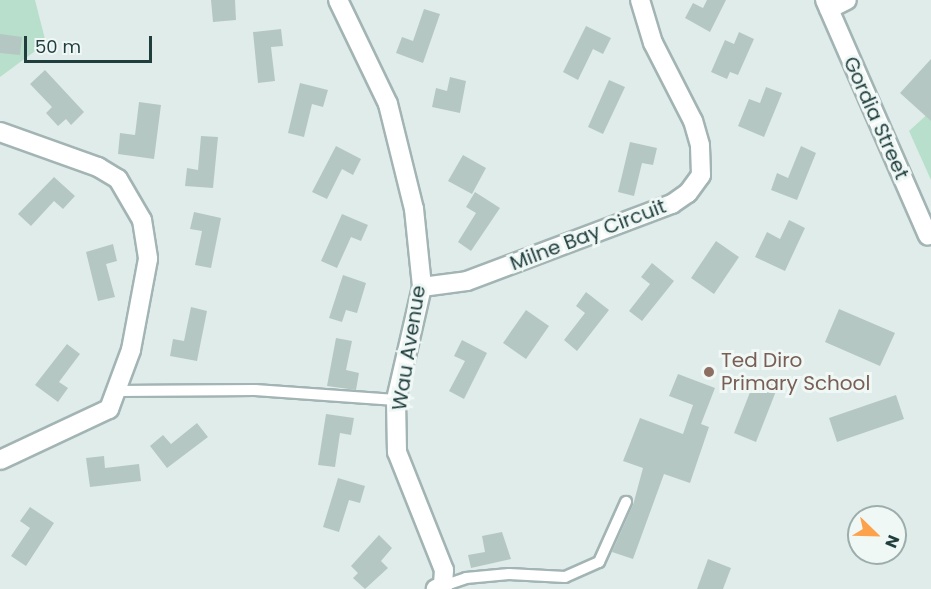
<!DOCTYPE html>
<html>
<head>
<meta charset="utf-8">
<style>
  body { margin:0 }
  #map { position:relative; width:931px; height:589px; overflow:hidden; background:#e0ecea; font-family:Poppins,sans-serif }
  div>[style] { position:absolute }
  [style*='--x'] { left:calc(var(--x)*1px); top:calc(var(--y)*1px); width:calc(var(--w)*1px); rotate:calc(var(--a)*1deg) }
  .green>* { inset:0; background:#b7dfcb }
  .building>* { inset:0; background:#b5c7c3 }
  .roads { filter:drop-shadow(2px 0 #a2b4b3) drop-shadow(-2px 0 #a2b4b3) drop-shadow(0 2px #a2b4b3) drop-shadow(0 -2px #a2b4b3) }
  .service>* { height:10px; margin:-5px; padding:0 5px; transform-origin:5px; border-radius:5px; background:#fff }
  .minor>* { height:18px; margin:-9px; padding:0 9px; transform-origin:9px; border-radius:9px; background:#fff }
  .dots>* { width:16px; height:16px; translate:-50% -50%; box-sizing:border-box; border:3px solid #f0f8f6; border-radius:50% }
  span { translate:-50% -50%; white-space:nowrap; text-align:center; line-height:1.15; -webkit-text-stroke:6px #f0f8f6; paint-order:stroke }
  .street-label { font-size:20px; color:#1f3e3d }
  .education-label { font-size:20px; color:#785e54 }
  .left { translate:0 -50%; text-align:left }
  .north { position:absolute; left:847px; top:505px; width:60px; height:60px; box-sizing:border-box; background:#f0f8f6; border:2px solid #9caeac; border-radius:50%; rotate:113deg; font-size:16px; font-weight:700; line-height:24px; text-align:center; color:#1f3e3d }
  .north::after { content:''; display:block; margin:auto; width:21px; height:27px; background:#fda24c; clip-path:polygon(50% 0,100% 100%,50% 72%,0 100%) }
  .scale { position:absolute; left:24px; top:36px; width:128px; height:27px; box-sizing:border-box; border:3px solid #1f3e3d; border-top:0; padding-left:8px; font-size:18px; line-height:21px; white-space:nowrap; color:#1f3e3d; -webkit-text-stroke:4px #f0f8f6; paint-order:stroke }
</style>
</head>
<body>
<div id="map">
  <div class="green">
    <div style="clip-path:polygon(0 0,35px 0,46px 43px,0 77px)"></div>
    <div style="clip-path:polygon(931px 111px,931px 180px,909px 131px)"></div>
  </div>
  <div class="building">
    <div style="clip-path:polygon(211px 0,235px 0,236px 20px,213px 22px)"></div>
    <div style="clip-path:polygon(707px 0,726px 0,710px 32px,685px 18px,693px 3px,703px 8px)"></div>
    <div style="clip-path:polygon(424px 9px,440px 14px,423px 63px,396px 53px,402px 37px,413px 41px)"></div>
    <div style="clip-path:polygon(586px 26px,611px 38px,603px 54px,593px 49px,578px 80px,563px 72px)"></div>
    <div style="clip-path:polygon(281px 29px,283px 46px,271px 47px,275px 81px,258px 83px,253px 32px)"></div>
    <div style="clip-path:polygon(739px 32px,754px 39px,738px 75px,730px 72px,727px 79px,711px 72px,725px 40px,734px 44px)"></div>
    <div style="clip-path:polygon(0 34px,22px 37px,20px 55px,0 53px)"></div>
    <div style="clip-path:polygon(931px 59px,931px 121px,900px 93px)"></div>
    <div style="clip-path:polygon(45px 70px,84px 112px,71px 125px,66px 119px,58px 126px,46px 113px,52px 107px,30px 84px)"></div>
    <div style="clip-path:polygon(450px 77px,466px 81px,460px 113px,432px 107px,436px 88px,447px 91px)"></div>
    <div style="clip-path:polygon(609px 80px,625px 87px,603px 134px,588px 127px)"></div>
    <div style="clip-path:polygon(300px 83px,328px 90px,323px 107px,312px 104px,304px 137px,288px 133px)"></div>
    <div style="clip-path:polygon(766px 87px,782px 93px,764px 137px,738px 126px,749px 99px,760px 103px)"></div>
    <div style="clip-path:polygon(139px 102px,161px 105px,154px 159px,118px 154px,120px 133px,135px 135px)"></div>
    <div style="clip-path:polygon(201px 136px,218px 137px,213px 188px,185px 186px,187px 168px,198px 170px)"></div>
    <div style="clip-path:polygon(630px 142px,657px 148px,653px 165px,642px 163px,634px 196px,618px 192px)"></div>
    <div style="clip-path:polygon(336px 146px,361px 159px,353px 175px,342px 169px,327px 199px,312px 192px)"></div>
    <div style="clip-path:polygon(801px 146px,816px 153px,797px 200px,771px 190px,777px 173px,788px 178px)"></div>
    <div style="clip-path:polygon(463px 155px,486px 168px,472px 194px,448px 181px)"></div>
    <div style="clip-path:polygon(54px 177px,75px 196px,63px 209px,54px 201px,31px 226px,18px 214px)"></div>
    <div style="clip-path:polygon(475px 192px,500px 208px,471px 251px,458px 242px,476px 213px,466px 207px)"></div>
    <div style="clip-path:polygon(194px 212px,221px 218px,211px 268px,195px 265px,202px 231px,190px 229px)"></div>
    <div style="clip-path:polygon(342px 214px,368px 225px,361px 241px,351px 237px,337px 268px,321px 261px)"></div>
    <div style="clip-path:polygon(789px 220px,805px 228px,785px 271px,755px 257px,767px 232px,780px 239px)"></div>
    <div style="clip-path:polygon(716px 241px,739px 257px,714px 294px,691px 278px)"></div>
    <div style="clip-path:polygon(113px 244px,117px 261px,106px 264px,115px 297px,98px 301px,86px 252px)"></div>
    <div style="clip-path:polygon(652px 263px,674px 281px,642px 321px,629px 311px,650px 284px,641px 277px)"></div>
    <div style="clip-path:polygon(343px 275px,366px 283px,357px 313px,346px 310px,342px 322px,329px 318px)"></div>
    <div style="clip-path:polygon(586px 292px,609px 310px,577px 351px,564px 340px,585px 313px,576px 306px)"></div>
    <div style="clip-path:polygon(191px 307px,207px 311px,197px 361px,170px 356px,173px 339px,184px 341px)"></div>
    <div style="clip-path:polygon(839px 309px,895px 333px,880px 366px,825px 342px)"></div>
    <div style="clip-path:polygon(526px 310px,549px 326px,526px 359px,503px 343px)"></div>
    <div style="clip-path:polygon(336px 338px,352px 341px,346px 370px,359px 373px,356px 390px,327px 386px)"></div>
    <div style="clip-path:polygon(462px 340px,487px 353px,464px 399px,449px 391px,465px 361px,454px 356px)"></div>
    <div style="clip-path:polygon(67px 344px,80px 354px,59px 382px,68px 388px,58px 402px,35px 385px)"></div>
    <div style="clip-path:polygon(678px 374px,715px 388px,701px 424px,709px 427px,690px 483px,664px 474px,633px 559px,612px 552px,633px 505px,643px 468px,623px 461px,640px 418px,683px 434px,693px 405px,669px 396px)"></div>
    <div style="clip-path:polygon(756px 377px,778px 386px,756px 442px,734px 433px)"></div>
    <div style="clip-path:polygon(896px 395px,904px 419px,837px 442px,829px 418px)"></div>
    <div style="clip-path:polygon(326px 414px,354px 418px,351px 435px,340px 433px,335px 467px,318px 465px)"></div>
    <div style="clip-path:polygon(197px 423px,208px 437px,167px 468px,150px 446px,163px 435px,171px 444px)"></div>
    <div style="clip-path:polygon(104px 456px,105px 468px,139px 464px,141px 481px,90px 487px,86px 458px)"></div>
    <div style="clip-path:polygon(338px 478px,365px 486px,360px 503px,349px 500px,339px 532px,323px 527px)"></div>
    <div style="clip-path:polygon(30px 507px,54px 523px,26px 566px,11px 556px,30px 528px,20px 521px)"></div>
    <div style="clip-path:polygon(502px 532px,511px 559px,471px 568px,468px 555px,485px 552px,482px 536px)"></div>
    <div style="clip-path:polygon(379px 535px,392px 548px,381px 561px,388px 568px,365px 589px,353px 578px,358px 573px,351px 566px)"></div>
    <div style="clip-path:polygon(708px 559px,731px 568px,723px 589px,697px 589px)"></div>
  </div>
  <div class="roads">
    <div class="service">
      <div style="--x:118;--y:391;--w:137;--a:-0.4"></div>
      <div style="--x:255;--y:390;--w:141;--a:4.1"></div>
      <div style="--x:443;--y:586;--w:24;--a:-19"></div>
      <div style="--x:466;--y:578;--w:43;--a:-5.3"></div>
      <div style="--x:509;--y:574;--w:56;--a:3.1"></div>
      <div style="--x:565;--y:577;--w:37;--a:-24"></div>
      <div style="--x:599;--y:562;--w:66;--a:-65.8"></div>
    </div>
    <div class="minor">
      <div style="--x:338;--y:0;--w:115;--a:64.3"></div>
      <div style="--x:388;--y:104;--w:108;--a:76.1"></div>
      <div style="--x:414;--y:209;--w:78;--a:84.1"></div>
      <div style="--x:422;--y:287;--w:116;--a:103"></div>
      <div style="--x:396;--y:400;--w:52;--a:88.9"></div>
      <div style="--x:397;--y:452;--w:127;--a:68.3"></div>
      <div style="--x:444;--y:570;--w:16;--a:94"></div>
      <div style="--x:443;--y:586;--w:8;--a:157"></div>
      <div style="--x:825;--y:0;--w:257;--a:66.4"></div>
      <div style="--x:829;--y:9;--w:20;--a:-27"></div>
      <div style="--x:0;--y:132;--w:104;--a:19.7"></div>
      <div style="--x:98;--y:167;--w:23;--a:31"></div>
      <div style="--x:118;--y:179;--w:48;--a:59.7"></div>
      <div style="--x:142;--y:220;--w:39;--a:81"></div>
      <div style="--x:148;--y:259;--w:93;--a:100.6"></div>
      <div style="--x:131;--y:350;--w:63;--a:110.4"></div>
      <div style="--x:109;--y:409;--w:120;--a:154.9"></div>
      <div style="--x:422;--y:287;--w:45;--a:-7.6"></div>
      <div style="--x:467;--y:281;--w:219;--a:-20.6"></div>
      <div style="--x:672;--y:204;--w:19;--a:-35"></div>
      <div style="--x:688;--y:193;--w:22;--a:-54"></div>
      <div style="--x:701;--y:175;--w:30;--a:-92"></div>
      <div style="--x:700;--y:145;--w:25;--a:-106"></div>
      <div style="--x:693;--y:121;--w:88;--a:-117.1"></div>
      <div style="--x:653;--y:43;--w:45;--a:-106.8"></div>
    </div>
  </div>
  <div class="dots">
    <div style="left:709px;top:372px;background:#8d6e63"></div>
  </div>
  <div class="street-label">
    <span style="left:876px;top:118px;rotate:66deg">Gordia Street</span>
    <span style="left:588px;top:235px;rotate:-21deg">Milne Bay Circuit</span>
    <span style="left:409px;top:348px;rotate:-81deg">Wau Avenue</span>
  </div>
  <div class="education-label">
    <span class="left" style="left:721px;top:372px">Ted Diro<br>Primary School</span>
  </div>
  <div class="north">N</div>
  <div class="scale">50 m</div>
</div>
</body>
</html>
